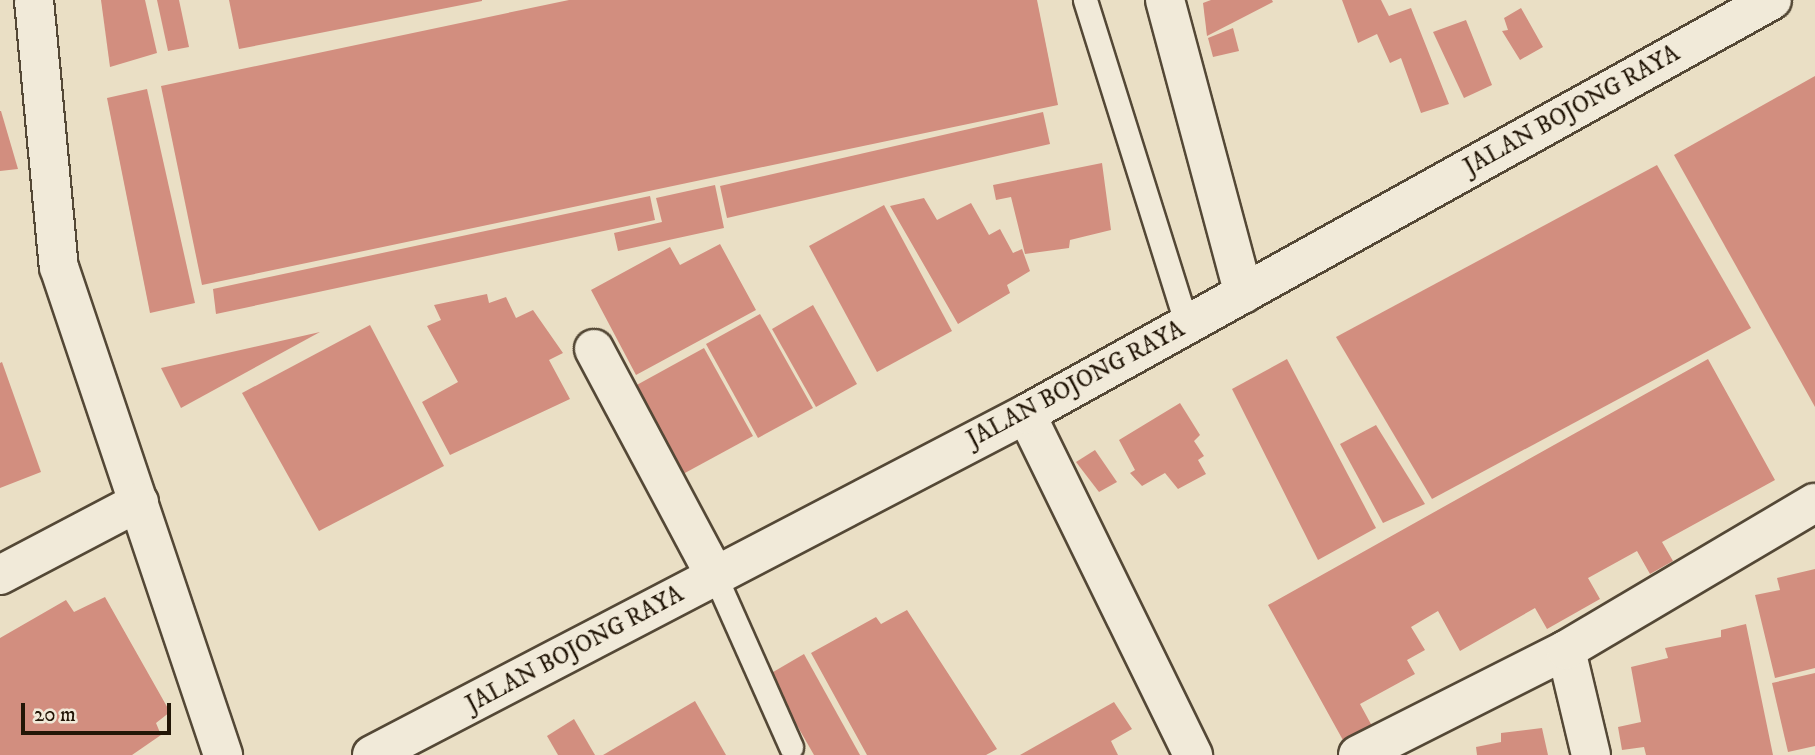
<!DOCTYPE html>
<html>
<head>
<meta charset="utf-8">
<style>
  body { margin:0 }
  #map { position:relative; width:1815px; height:755px; overflow:hidden; background:#eadfc5; font-family:"IM FELL DW Pica",serif }
  div>[style] { position:absolute }
  [style*='--x'] { left:calc(var(--x)*1px); top:calc(var(--y)*1px); width:calc(var(--w)*1px); rotate:calc(var(--a)*1deg) }
  .building>* { inset:0; background:#d28e7f }
  .roads { filter:drop-shadow(2px 0 #544836) drop-shadow(-2px 0 #544836) drop-shadow(0 2px #544836) drop-shadow(0 -2px #544836) }
  .lane>* { height:23px; margin:-11.5px; padding:0 11.5px; transform-origin:11.5px; border-radius:11.5px; background:#f1ead9 }
  .street>* { height:38px; margin:-19px; padding:0 19px; transform-origin:19px; border-radius:19px; background:#f1ead9 }
  .secondary>* { height:38px; margin:-19px; padding:0 19px; transform-origin:19px; border-radius:19px; background:#f1ead9 }
  span { translate:-50% -50%; white-space:nowrap; text-align:center; line-height:1.15; -webkit-text-stroke:5px #f1ead9; paint-order:stroke }
  .street-label { font-size:24px; color:#221607 }
  .scale { position:absolute; left:21px; top:703px; width:150px; height:32px; box-sizing:border-box; border:4px solid #221607; border-top:0; padding-left:9px; font-size:21px; line-height:24px; white-space:nowrap; color:#221607; -webkit-text-stroke:5px #f1ead9; paint-order:stroke }
</style>
</head>
<body>
<div id="map">
  <div class="building">
    <div style="clip-path:polygon(101px 0,145px 0,157px 53px,110px 67px)"></div>
    <div style="clip-path:polygon(157px 0,179px 0,189px 47px,168px 51px)"></div>
    <div style="clip-path:polygon(229px 0,482px 0,482px 1px,239px 49px)"></div>
    <div style="clip-path:polygon(569px 0,1037px 0,1058px 105px,202px 285px,161px 86px)"></div>
    <div style="clip-path:polygon(1211px 0,1272px 0,1273px 2px,1207px 36px,1203px 3px)"></div>
    <div style="clip-path:polygon(1342px 0,1381px 0,1389px 16px,1411px 8px,1449px 104px,1421px 113px,1401px 58px,1390px 63px,1377px 34px,1358px 43px)"></div>
    <div style="clip-path:polygon(1521px 8px,1543px 47px,1520px 60px,1502px 31px,1508px 30px,1504px 18px)"></div>
    <div style="clip-path:polygon(1466px 20px,1492px 85px,1464px 98px,1433px 32px)"></div>
    <div style="clip-path:polygon(1233px 28px,1239px 51px,1213px 57px,1208px 38px)"></div>
    <div style="clip-path:polygon(1815px 76px,1815px 407px,1674px 155px)"></div>
    <div style="clip-path:polygon(147px 89px,195px 303px,150px 313px,107px 98px)"></div>
    <div style="clip-path:polygon(0 111px,1px 111px,18px 169px,0 171px)"></div>
    <div style="clip-path:polygon(1043px 112px,1050px 144px,727px 218px,720px 186px)"></div>
    <div style="clip-path:polygon(1102px 163px,1111px 230px,1070px 240px,1069px 248px,1025px 254px,1011px 197px,996px 200px,993px 185px)"></div>
    <div style="clip-path:polygon(1657px 165px,1751px 328px,1432px 499px,1336px 337px)"></div>
    <div style="clip-path:polygon(715px 185px,724px 228px,618px 251px,614px 233px,662px 222px,656px 198px)"></div>
    <div style="clip-path:polygon(650px 196px,655px 220px,216px 314px,213px 289px)"></div>
    <div style="clip-path:polygon(924px 198px,937px 220px,971px 203px,989px 235px,1000px 229px,1013px 253px,1022px 249px,1030px 271px,1007px 285px,1010px 293px,958px 324px,890px 206px)"></div>
    <div style="clip-path:polygon(884px 205px,952px 331px,877px 372px,809px 246px)"></div>
    <div style="clip-path:polygon(720px 244px,756px 310px,636px 375px,591px 290px,670px 247px,680px 265px)"></div>
    <div style="clip-path:polygon(487px 294px,489px 303px,506px 297px,516px 318px,533px 310px,563px 353px,549px 360px,570px 399px,450px 455px,422px 402px,458px 382px,427px 326px,441px 320px,434px 305px)"></div>
    <div style="clip-path:polygon(813px 305px,857px 384px,816px 407px,772px 329px)"></div>
    <div style="clip-path:polygon(760px 314px,813px 408px,758px 438px,706px 344px)"></div>
    <div style="clip-path:polygon(370px 325px,444px 466px,319px 531px,242px 393px)"></div>
    <div style="clip-path:polygon(320px 332px,181px 408px,161px 368px)"></div>
    <div style="clip-path:polygon(704px 348px,753px 436px,672px 480px,624px 392px)"></div>
    <div style="clip-path:polygon(1287px 359px,1376px 528px,1318px 560px,1232px 389px)"></div>
    <div style="clip-path:polygon(1708px 359px,1775px 480px,1662px 542px,1673px 561px,1650px 574px,1637px 551px,1588px 578px,1600px 599px,1547px 629px,1535px 608px,1460px 651px,1438px 611px,1411px 627px,1425px 650px,1407px 660px,1415px 674px,1360px 704px,1372px 726px,1344px 742px,1268px 605px)"></div>
    <div style="clip-path:polygon(2px 362px,41px 472px,0 488px,0 363px)"></div>
    <div style="clip-path:polygon(1180px 403px,1200px 435px,1194px 441px,1204px 456px,1198px 460px,1206px 474px,1178px 489px,1165px 473px,1142px 486px,1130px 473px,1135px 470px,1119px 440px)"></div>
    <div style="clip-path:polygon(1376px 425px,1425px 504px,1383px 523px,1340px 444px)"></div>
    <div style="clip-path:polygon(1095px 450px,1117px 482px,1099px 492px,1076px 462px)"></div>
    <div style="clip-path:polygon(1815px 569px,1815px 668px,1775px 678px,1755px 595px,1780px 590px,1777px 578px)"></div>
    <div style="clip-path:polygon(105px 597px,170px 712px,156px 723px,161px 735px,132px 755px,0 755px,0 638px,66px 600px,74px 612px)"></div>
    <div style="clip-path:polygon(907px 610px,997px 749px,986px 755px,867px 755px,811px 653px,876px 617px,881px 624px)"></div>
    <div style="clip-path:polygon(1746px 624px,1773px 755px,1646px 755px,1644px 747px,1622px 750px,1618px 727px,1641px 722px,1631px 667px,1668px 658px,1665px 648px,1721px 637px,1721px 630px)"></div>
    <div style="clip-path:polygon(804px 654px,860px 755px,814px 755px,768px 675px)"></div>
    <div style="clip-path:polygon(1815px 673px,1815px 746px,1788px 752px,1772px 683px)"></div>
    <div style="clip-path:polygon(695px 701px,726px 755px,603px 755px)"></div>
    <div style="clip-path:polygon(1114px 702px,1132px 729px,1111px 741px,1118px 755px,1020px 755px)"></div>
    <div style="clip-path:polygon(574px 719px,595px 755px,558px 755px,547px 736px)"></div>
    <div style="clip-path:polygon(1542px 728px,1548px 755px,1477px 755px,1476px 747px,1501px 742px,1501px 733px)"></div>
  </div>
  <div class="roads">
    <div class="lane">
      <div style="--x:1085;--y:0;--w:342;--a:72.6"></div>
      <div style="--x:715;--y:576;--w:187;--a:66"></div>
    </div>
    <div class="street">
      <div style="--x:34;--y:0;--w:268;--a:84.7"></div>
      <div style="--x:59;--y:267;--w:515;--a:71.42"></div>
      <div style="--x:1165;--y:0;--w:304;--a:75"></div>
      <div style="--x:594;--y:349;--w:257;--a:61.9"></div>
      <div style="--x:1026;--y:414;--w:380;--a:63.9"></div>
      <div style="--x:0;--y:575;--w:157;--a:-27.7"></div>
      <div style="--x:1566;--y:650;--w:108;--a:76.6"></div>
      <div style="--x:1358;--y:755;--w:233;--a:-26.8"></div>
      <div style="--x:1566;--y:650;--w:289;--a:-30.6"></div>
    </div>
    <div class="secondary">
      <div style="--x:372;--y:755;--w:738;--a:-27.54"></div>
      <div style="--x:1026;--y:414;--w:853;--a:-29.03"></div>
    </div>
  </div>
  <div class="street-label">
    <span style="left:1572px;top:111px;rotate:-29deg">JALAN BOJONG RAYA</span>
    <span style="left:1076px;top:385px;rotate:-28deg">JALAN BOJONG RAYA</span>
    <span style="left:575px;top:650px;rotate:-28deg">JALAN BOJONG RAYA</span>
  </div>
  <div class="scale">20 m</div>
</div>
</body>
</html>
